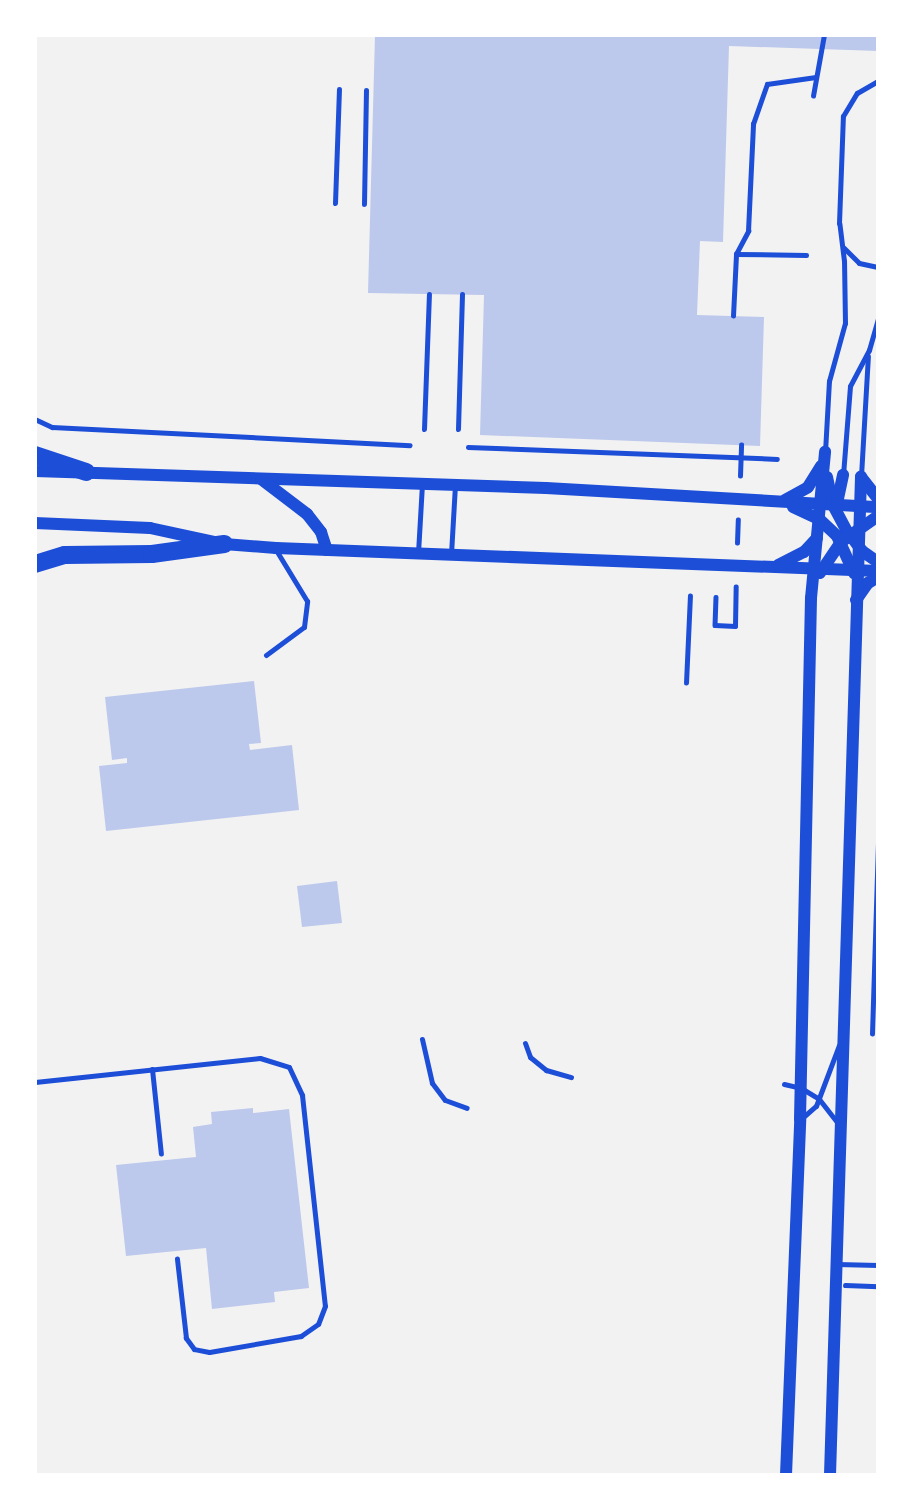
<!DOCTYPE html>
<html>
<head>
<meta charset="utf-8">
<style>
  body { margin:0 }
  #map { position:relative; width:913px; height:1510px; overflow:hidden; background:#f2f2f2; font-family:"Golos Text",sans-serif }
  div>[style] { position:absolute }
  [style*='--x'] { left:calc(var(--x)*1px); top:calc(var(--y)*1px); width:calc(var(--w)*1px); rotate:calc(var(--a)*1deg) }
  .building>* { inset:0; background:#bdc9ec }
  .path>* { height:4.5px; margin:-2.25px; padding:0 2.25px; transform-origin:2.25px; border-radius:2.25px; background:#1d4ed8 }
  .service>* { height:5px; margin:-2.5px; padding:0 2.5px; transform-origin:2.5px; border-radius:2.5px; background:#1d4ed8 }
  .tertiary>* { height:12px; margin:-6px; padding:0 6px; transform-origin:6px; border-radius:6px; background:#1d4ed8 }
  .primary>* { height:18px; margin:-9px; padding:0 9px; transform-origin:9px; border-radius:9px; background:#1d4ed8 }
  span { translate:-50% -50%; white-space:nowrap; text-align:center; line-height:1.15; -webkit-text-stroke:6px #fff; paint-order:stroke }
  .frame { position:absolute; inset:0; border:37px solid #fff; pointer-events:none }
</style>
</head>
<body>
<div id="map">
  <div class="building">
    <div style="clip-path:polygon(375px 35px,878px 35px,878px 51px,729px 46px,723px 242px,700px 241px,697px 315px,764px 317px,760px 446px,480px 435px,484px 295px,368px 293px)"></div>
    <div style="clip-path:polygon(254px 681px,261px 743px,249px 744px,250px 750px,292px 745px,299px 810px,106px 831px,99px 766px,127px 763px,127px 758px,112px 760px,105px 697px)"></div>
    <div style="clip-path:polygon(337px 881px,342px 923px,302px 927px,297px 886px)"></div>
    <div style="clip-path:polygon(253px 1108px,253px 1113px,289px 1109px,309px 1288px,274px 1292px,275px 1302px,212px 1309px,206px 1248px,126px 1256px,116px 1165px,196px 1157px,193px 1127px,212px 1124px,211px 1112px)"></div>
  </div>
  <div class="path">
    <div style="--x:813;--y:96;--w:62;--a:-79.8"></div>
    <div style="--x:737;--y:254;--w:69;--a:0.8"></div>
    <div style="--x:733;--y:316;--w:62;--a:-87.2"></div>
    <div style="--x:736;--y:254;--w:26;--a:-62"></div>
    <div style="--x:748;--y:231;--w:107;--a:-87.3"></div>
    <div style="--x:753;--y:124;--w:42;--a:-70.7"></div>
    <div style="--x:767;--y:84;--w:49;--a:-8.1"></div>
    <div style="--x:35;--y:419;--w:19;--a:25"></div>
    <div style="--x:52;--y:427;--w:358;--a:2.9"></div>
    <div style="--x:468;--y:447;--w:309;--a:2.2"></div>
    <div style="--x:740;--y:476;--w:31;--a:-88"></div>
    <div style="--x:737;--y:543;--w:23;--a:-88"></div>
    <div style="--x:716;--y:597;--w:28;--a:92"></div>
    <div style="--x:715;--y:625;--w:20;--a:3"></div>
    <div style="--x:735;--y:626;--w:39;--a:-89"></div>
    <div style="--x:686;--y:683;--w:87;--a:-87.4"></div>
    <div style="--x:872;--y:1034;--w:192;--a:-88.2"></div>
  </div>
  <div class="service">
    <div style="--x:335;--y:203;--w:114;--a:-88"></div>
    <div style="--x:364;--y:204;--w:114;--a:-89"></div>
    <div style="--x:844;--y:248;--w:21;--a:45"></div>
    <div style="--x:859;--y:263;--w:19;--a:12"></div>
    <div style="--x:424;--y:429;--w:135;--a:-87.9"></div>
    <div style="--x:458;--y:429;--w:135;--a:-88.3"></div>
    <div style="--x:825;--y:452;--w:71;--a:-86.8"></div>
    <div style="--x:829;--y:381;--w:60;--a:-74.6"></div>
    <div style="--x:845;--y:323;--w:62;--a:-90.9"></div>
    <div style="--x:844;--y:261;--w:38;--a:-97"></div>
    <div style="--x:839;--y:223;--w:107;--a:-87.9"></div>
    <div style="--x:843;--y:116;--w:27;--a:-59"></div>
    <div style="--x:857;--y:93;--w:24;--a:-30"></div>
    <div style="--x:843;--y:475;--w:89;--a:-85.5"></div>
    <div style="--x:850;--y:386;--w:41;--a:-62.2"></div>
    <div style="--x:869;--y:350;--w:33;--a:-74"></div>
    <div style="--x:861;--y:476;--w:120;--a:-86.7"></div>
    <div style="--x:418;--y:553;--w:70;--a:-86.7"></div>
    <div style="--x:451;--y:554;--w:69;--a:-86.7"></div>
    <div style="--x:266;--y:655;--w:47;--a:-36.4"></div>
    <div style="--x:304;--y:627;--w:26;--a:-83"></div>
    <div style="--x:307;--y:601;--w:60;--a:-121.3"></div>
    <div style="--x:422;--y:1039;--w:45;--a:77.2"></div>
    <div style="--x:432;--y:1083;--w:21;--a:53"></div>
    <div style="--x:445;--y:1100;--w:23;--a:20"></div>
    <div style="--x:525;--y:1043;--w:15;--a:70"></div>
    <div style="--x:530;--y:1057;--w:21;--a:39"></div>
    <div style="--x:546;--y:1070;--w:26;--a:16"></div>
    <div style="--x:152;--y:1069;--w:85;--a:84"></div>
    <div style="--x:35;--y:1082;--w:226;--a:-6.1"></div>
    <div style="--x:260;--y:1058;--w:30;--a:17"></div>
    <div style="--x:289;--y:1067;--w:31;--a:65"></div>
    <div style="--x:302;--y:1095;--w:212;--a:83.8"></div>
    <div style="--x:325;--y:1306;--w:19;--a:111"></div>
    <div style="--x:318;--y:1324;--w:21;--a:145"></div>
    <div style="--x:301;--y:1336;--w:93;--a:170.1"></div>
    <div style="--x:209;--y:1352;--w:15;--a:-169"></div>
    <div style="--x:194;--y:1349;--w:14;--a:-126"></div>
    <div style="--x:186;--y:1338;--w:80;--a:-96.5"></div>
    <div style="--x:784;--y:1084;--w:17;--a:13"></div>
    <div style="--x:801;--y:1088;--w:21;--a:31"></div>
    <div style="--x:819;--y:1099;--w:31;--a:52"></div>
    <div style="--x:802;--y:1118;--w:18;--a:-41"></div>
    <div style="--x:816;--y:1106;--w:65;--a:-69.3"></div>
    <div style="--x:837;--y:1264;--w:41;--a:1.4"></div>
    <div style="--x:845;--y:1285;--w:33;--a:2"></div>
  </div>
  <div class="tertiary">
    <div style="--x:35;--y:471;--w:511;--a:1.91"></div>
    <div style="--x:546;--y:488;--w:333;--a:3.3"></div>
    <div style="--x:827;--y:477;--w:29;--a:78"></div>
    <div style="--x:833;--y:505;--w:30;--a:62"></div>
    <div style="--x:847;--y:531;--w:25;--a:53"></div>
    <div style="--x:862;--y:551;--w:19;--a:35"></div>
    <div style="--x:861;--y:477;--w:28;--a:52"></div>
    <div style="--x:261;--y:479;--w:58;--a:37.3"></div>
    <div style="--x:307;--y:514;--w:23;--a:52"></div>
    <div style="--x:321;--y:532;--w:19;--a:72"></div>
    <div style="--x:785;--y:500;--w:26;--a:-29"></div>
    <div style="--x:808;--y:487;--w:25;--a:-58"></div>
    <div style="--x:793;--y:507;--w:29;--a:25"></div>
    <div style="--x:819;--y:519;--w:25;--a:43"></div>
    <div style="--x:837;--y:536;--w:41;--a:65.3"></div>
    <div style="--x:836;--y:508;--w:34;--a:-78"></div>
    <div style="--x:35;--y:523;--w:115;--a:2.5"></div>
    <div style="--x:150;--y:528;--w:76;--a:12.2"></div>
    <div style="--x:224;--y:544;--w:52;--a:4.4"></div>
    <div style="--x:276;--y:548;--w:602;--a:2.19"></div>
    <div style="--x:778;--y:565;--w:29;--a:-27"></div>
    <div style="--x:804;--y:552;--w:19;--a:-47"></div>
    <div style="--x:820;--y:573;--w:37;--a:-56"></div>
    <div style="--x:841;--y:542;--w:45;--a:-35.1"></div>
    <div style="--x:856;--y:600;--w:21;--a:-55"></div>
    <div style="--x:868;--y:583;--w:12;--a:-31"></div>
    <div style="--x:786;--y:1475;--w:356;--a:-87.7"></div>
    <div style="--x:800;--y:1119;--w:521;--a:-88.79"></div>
    <div style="--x:811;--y:598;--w:147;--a:-84.5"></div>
    <div style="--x:830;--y:1475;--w:999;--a:-88.22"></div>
  </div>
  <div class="primary">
    <div style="--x:35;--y:455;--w:54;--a:18.4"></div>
    <div style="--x:35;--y:564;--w:31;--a:-17"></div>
    <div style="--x:65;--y:555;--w:87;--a:-0.7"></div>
    <div style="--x:152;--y:554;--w:73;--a:-7.9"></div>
  </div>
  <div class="frame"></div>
</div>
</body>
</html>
